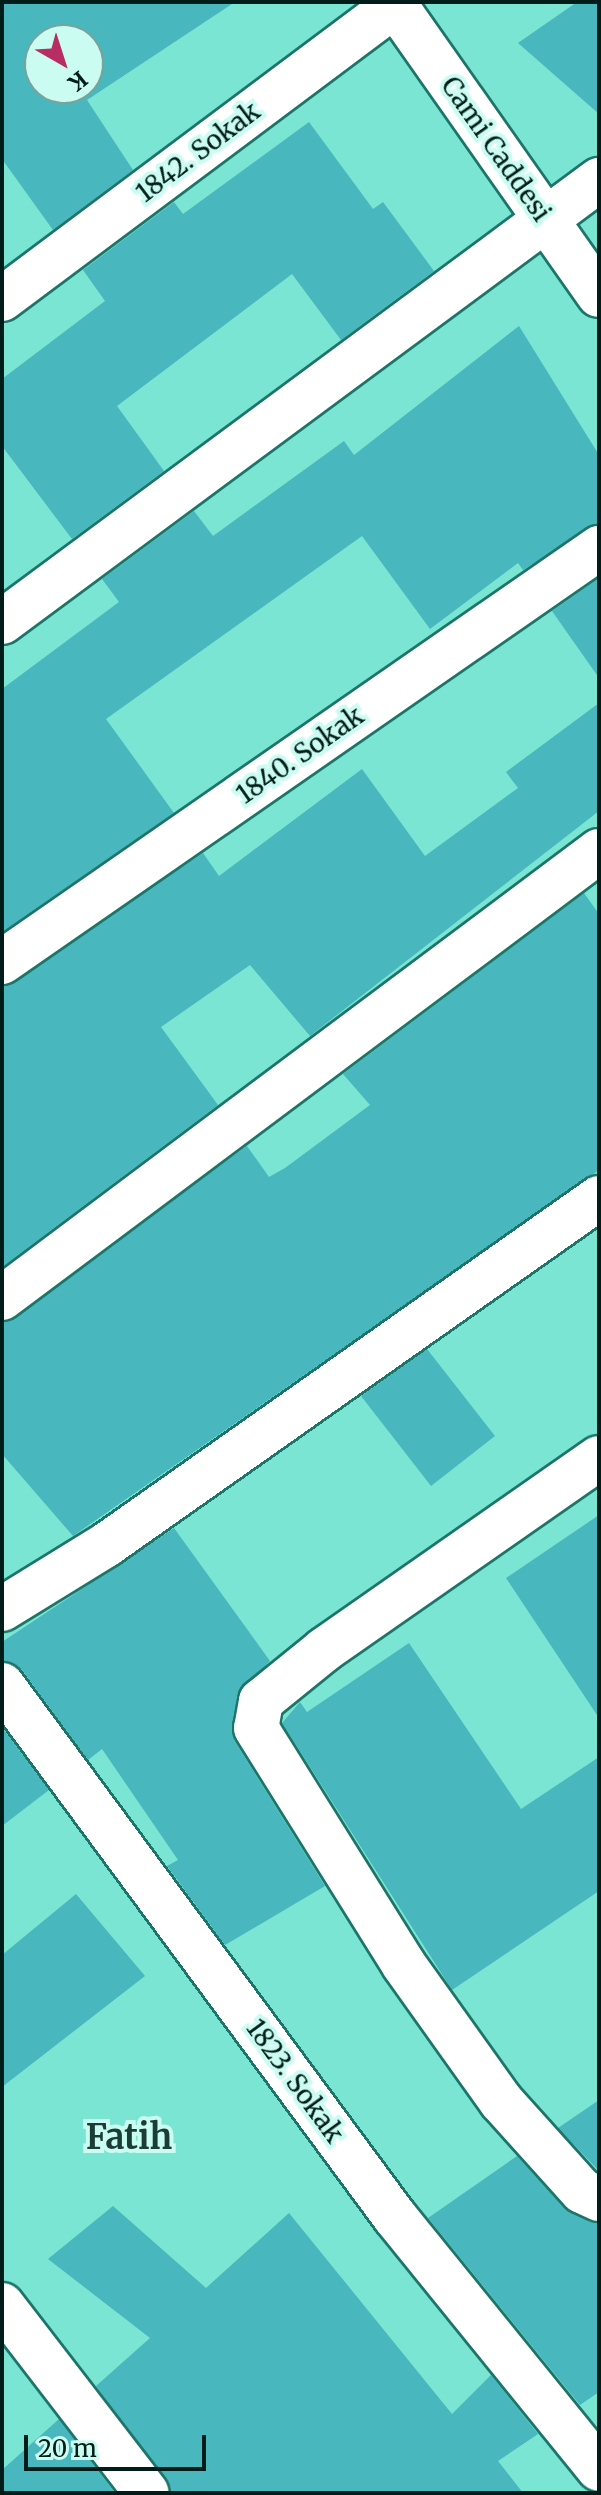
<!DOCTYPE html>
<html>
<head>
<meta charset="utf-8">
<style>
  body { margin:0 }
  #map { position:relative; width:601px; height:2495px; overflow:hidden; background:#7ae5d3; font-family:Merriweather,serif }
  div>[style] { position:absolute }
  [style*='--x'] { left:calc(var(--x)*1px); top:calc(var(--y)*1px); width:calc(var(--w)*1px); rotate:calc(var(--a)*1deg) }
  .building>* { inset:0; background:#48b7be }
  .roads { filter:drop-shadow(2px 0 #1d7569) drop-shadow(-2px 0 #1d7569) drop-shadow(0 2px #1d7569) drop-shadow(0 -2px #1d7569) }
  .minor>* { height:44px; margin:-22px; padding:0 22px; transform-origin:22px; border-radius:22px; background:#fff }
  span { translate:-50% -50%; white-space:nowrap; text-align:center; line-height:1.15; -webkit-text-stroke:8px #cbfcf2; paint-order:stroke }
  .street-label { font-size:26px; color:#001d19 }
  .district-label { font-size:34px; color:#1b3d38; font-weight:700 }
  .frame { position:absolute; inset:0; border:4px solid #001d19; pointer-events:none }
  .north { position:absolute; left:24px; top:24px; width:80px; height:80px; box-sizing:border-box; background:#cbfcf2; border:2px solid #7aa39b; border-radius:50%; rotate:141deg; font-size:22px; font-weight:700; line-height:32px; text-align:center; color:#001d19 }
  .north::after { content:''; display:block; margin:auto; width:28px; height:36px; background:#b92d65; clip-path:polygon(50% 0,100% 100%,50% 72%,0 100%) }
  .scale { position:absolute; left:24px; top:2435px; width:182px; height:36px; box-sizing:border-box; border:4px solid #001d19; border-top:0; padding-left:10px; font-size:24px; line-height:28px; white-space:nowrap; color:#001d19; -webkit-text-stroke:6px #cbfcf2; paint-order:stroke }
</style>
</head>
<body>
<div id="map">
  <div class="building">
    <div style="clip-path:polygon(evenodd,2px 2px,235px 2px,87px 100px,133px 170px,53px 230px,2px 159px,2px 2px,40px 40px,88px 40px,88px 88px,40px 88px,40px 40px)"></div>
    <div style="clip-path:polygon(577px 2px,599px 2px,599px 114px,518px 43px)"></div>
    <div style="clip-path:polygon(309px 122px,373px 209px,383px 202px,434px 271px,341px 340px,292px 274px,117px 406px,164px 471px,72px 539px,2px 446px,2px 379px,105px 301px,83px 270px,174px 202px,183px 214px)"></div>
    <div style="clip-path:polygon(519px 326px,599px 455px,599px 523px,523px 570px,518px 563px,430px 629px,362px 536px,106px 719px,174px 813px,2px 932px,2px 689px,119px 602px,102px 579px,194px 511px,213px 536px,344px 441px,354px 455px)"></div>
    <div style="clip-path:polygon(599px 578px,599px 678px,552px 611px)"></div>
    <div style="clip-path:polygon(599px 703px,599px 811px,310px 1036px,250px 965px,161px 1027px,218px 1105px,2px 1267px,2px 987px,203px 853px,219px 876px,362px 769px,425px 856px,518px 788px,506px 772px)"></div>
    <div style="clip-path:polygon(584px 893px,599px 914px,599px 1170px,73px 1536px,2px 1454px,2px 1322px,247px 1146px,269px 1177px,285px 1168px,370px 1105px,343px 1074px)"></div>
    <div style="clip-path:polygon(427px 1349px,495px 1436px,431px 1486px,361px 1396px)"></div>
    <div style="clip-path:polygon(599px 1515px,599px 1718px,506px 1578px)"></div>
    <div style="clip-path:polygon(174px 1528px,270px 1661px,237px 1695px,234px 1740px,325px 1886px,225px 1945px,167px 1866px,178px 1860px,102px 1749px,88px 1760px,22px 1670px,2px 1660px,2px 1642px)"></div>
    <div style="clip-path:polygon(409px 1643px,521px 1809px,599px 1757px,599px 1891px,452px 1990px,282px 1723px,300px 1702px,307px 1712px)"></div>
    <div style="clip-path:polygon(2px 1727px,49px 1790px,2px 1826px)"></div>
    <div style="clip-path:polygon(76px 1894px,145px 1976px,2px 2087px,2px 1955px)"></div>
    <div style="clip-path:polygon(599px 2100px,599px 2171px,558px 2128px)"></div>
    <div style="clip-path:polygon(517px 2156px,564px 2208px,599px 2224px,599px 2392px,580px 2405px,428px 2218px)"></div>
    <div style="clip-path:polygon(113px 2206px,206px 2288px,289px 2213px,452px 2414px,491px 2375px,538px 2434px,498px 2461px,523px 2493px,171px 2493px,96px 2386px,150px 2338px,48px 2259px)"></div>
    <div style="clip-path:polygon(59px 2419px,115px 2493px,2px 2493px,2px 2470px)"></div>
  </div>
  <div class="roads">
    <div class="minor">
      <div style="--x:393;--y:2;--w:358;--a:54.9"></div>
      <div style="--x:2;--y:299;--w:491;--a:-36.8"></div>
      <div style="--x:2;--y:622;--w:743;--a:-36.52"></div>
      <div style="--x:2;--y:962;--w:727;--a:-34.74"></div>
      <div style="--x:2;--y:1298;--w:746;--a:-36.82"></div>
      <div style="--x:599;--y:1458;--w:335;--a:145.1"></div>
      <div style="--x:324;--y:1650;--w:81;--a:141"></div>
      <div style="--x:261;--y:1701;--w:27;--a:100"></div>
      <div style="--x:256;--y:1728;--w:279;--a:58"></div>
      <div style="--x:404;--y:1965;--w:167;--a:54.5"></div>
      <div style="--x:501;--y:2101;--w:121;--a:48"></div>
      <div style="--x:582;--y:2191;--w:19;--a:25"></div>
      <div style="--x:2;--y:1609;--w:122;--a:-31.6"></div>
      <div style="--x:106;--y:1545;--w:603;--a:-35.14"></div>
      <div style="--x:2;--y:1685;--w:661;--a:53.55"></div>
      <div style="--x:395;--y:2217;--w:324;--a:51"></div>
      <div style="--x:2;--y:2305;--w:237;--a:52.4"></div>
    </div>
  </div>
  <div class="street-label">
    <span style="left:496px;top:149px;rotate:55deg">Cami Caddesi</span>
    <span style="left:198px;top:152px;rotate:-37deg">1842. Sokak</span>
    <span style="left:300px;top:755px;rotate:-35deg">1840. Sokak</span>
    <span style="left:295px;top:2081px;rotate:54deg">1823. Sokak</span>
  </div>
  <div class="district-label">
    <span style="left:129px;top:2138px">Fatih</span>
  </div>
  <div class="frame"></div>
  <div class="north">K</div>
  <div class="scale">20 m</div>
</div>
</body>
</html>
